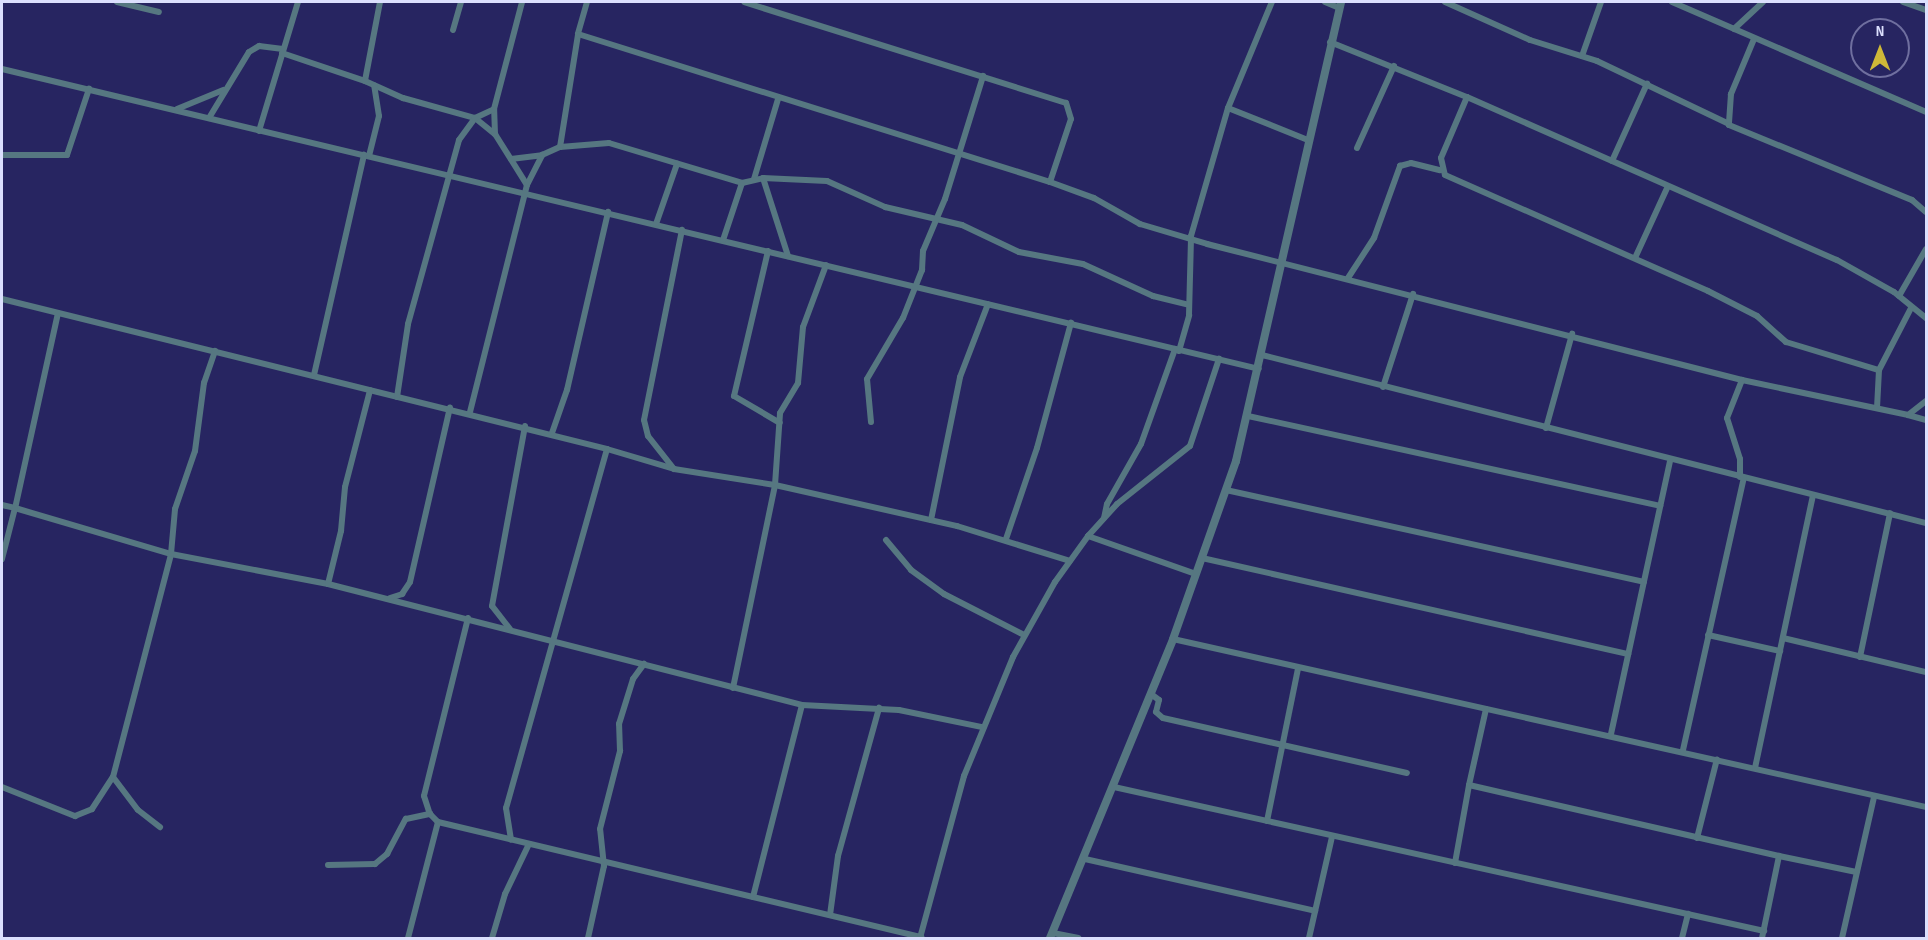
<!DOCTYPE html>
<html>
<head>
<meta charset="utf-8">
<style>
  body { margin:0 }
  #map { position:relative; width:1928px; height:940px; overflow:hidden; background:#272561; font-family:"Sofia Sans Condensed",sans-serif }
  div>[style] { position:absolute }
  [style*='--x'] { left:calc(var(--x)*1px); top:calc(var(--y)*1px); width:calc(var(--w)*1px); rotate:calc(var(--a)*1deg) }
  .minor>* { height:6px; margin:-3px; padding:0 3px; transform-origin:3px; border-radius:3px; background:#567781 }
  .tertiary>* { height:8px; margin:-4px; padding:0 4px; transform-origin:4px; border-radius:4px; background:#567781 }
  span { translate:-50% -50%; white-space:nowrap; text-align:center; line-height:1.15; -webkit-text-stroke:6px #272561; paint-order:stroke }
  .frame { position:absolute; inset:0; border:3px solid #dbdffd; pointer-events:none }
  .north { position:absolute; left:1850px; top:18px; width:60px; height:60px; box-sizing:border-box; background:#272561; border:2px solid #6f6f9f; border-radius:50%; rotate:0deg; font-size:16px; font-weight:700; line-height:24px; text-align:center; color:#dbdffd }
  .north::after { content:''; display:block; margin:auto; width:21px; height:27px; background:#ceb838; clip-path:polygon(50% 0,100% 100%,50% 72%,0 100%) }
</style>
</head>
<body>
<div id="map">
  <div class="minor">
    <div style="--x:117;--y:2;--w:43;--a:13.4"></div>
    <div style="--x:380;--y:2;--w:80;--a:100.8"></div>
    <div style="--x:365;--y:81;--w:42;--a:24.1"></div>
    <div style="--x:403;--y:98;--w:75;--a:15.5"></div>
    <div style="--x:475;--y:118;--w:26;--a:39"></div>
    <div style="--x:495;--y:134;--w:60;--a:57.9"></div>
    <div style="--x:527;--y:185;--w:234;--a:104.1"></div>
    <div style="--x:587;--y:2;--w:33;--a:106"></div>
    <div style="--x:578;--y:34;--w:495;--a:17.4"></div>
    <div style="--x:1050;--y:182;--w:66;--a:-71.6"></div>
    <div style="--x:1071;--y:119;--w:17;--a:-107"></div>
    <div style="--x:1066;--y:103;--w:337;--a:-162.6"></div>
    <div style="--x:1325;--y:2;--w:15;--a:23"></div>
    <div style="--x:1445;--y:2;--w:93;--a:24.1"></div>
    <div style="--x:1530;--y:40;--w:70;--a:17.4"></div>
    <div style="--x:1597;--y:61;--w:144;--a:25.5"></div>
    <div style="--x:1672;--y:2;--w:277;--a:23.4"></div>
    <div style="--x:1903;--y:2;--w:24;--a:19"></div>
    <div style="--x:1734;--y:29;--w:40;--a:-43"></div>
    <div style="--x:453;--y:30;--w:29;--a:-74"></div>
    <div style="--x:1754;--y:39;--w:60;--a:112.7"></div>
    <div style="--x:1731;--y:94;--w:31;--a:94"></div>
    <div style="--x:1729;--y:125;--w:198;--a:22.3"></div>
    <div style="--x:1912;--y:200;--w:18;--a:41"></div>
    <div style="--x:1330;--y:42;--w:148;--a:21.9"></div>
    <div style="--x:1467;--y:97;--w:404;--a:23.8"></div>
    <div style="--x:1837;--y:260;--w:65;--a:29.3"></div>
    <div style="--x:1894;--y:292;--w:41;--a:39.1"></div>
    <div style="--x:282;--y:53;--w:88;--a:18.6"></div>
    <div style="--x:1582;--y:56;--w:57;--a:-70.6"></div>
    <div style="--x:2;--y:69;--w:1292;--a:13.42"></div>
    <div style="--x:1467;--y:97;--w:66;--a:113.1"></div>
    <div style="--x:1441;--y:158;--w:17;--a:77"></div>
    <div style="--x:1445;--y:175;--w:287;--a:23.8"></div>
    <div style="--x:1708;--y:291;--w:55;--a:27"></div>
    <div style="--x:1757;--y:316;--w:39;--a:42"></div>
    <div style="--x:1786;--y:342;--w:97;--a:16.8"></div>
    <div style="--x:1879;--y:370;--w:38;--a:93"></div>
    <div style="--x:1228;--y:108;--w:86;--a:21.8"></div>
    <div style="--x:177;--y:109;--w:50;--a:-22.4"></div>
    <div style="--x:209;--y:118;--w:77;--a:-58.8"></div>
    <div style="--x:249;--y:52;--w:12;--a:-31"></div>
    <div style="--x:259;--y:46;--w:24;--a:7"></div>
    <div style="--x:259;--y:131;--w:135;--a:-73.2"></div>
    <div style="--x:495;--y:134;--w:25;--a:-92"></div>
    <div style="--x:494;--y:109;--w:111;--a:-75.3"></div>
    <div style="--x:560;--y:147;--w:49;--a:-4.7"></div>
    <div style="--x:609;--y:143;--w:139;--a:16.7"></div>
    <div style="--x:742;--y:183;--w:60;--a:108.4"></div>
    <div style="--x:1357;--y:148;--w:90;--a:-65.7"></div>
    <div style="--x:2;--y:155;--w:65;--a:0"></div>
    <div style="--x:67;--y:155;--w:70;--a:-71.6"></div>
    <div style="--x:369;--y:156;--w:41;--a:-76"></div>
    <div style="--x:379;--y:116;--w:31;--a:-99"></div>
    <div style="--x:511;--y:159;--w:31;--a:-7"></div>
    <div style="--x:1612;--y:161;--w:85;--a:-65.6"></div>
    <div style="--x:763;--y:178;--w:82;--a:72.2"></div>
    <div style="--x:754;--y:179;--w:84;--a:-73.3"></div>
    <div style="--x:1050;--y:182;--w:47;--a:20"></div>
    <div style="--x:1094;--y:198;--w:53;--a:29.5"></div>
    <div style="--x:1140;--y:224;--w:70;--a:16.6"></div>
    <div style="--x:1207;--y:244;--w:552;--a:14.26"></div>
    <div style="--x:1742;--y:380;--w:170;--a:11.9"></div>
    <div style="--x:1908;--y:415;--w:23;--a:-38"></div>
    <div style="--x:742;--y:183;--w:22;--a:-13"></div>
    <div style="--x:763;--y:178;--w:64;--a:2.7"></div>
    <div style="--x:827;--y:181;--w:64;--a:24.1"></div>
    <div style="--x:885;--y:207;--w:79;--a:13.2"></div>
    <div style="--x:962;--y:225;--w:63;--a:25.3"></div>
    <div style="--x:1019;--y:252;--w:65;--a:10.6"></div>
    <div style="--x:1083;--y:264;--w:77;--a:24.6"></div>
    <div style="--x:1153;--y:296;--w:36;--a:14"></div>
    <div style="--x:527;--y:185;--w:34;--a:-63"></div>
    <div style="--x:542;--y:155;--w:20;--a:-24"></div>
    <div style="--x:560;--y:147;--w:114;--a:-80.9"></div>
    <div style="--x:656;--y:224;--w:64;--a:-70.7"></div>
    <div style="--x:768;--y:251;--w:149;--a:103.2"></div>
    <div style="--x:734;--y:396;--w:53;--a:30.4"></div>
    <div style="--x:1635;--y:258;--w:79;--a:-65.4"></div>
    <div style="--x:1348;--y:278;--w:48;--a:-57"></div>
    <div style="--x:1374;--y:238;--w:77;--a:-70.1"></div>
    <div style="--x:1400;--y:166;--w:11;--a:-15"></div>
    <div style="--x:1411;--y:163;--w:30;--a:14"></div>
    <div style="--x:1899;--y:296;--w:54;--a:-60.1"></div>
    <div style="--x:2;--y:299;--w:623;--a:13.92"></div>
    <div style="--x:607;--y:449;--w:373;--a:105.7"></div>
    <div style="--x:506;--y:808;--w:32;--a:81"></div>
    <div style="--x:58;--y:313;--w:200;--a:102.4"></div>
    <div style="--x:15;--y:508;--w:163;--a:16.4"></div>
    <div style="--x:171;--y:554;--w:160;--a:10.8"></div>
    <div style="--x:328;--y:584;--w:489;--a:14.3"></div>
    <div style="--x:802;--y:705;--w:97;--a:3"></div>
    <div style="--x:899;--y:710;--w:85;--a:11.6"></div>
    <div style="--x:1179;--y:351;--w:37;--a:-74"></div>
    <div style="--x:1189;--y:315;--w:79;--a:-88.5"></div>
    <div style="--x:1191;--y:236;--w:133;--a:-73.9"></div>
    <div style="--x:1228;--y:108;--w:115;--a:-67.5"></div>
    <div style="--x:1262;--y:355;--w:685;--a:14.2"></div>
    <div style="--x:1879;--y:370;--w:70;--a:-62.7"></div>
    <div style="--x:314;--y:375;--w:226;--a:-77.2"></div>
    <div style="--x:1383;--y:387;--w:98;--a:-72.1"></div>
    <div style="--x:397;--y:397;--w:74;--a:-81.4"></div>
    <div style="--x:408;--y:324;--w:191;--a:-74.5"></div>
    <div style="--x:459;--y:140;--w:27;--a:-54"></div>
    <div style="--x:475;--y:118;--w:21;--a:-25"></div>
    <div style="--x:1908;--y:415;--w:19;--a:16"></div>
    <div style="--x:1248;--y:416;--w:422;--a:12.3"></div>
    <div style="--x:871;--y:422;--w:43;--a:-95.3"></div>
    <div style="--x:867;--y:379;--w:71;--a:-59.5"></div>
    <div style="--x:903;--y:318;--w:52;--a:-68.4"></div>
    <div style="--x:922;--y:270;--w:19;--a:-87"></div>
    <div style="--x:923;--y:251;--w:56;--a:-67.1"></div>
    <div style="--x:945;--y:199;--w:129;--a:-72.8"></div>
    <div style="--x:1546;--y:428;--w:98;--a:-74.5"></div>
    <div style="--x:552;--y:433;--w:46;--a:-70.8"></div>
    <div style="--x:567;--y:390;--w:183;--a:-77"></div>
    <div style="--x:607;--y:449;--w:70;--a:16.6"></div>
    <div style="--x:674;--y:469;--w:102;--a:9"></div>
    <div style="--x:775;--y:485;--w:187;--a:12.7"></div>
    <div style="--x:957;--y:526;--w:118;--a:17.2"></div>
    <div style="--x:674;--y:469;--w:42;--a:-128.2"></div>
    <div style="--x:648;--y:436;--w:16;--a:-104"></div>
    <div style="--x:644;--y:420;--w:194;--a:-78.7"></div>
    <div style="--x:1740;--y:477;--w:18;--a:-90"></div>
    <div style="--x:1740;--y:459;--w:43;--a:-107.6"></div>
    <div style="--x:1727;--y:418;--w:41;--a:-68.5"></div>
    <div style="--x:1226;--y:490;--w:428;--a:12.4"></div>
    <div style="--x:2;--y:505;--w:13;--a:13"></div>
    <div style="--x:15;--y:508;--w:53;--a:104.3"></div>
    <div style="--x:1104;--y:518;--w:14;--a:-78"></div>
    <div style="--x:1107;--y:504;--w:69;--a:-60.5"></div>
    <div style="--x:1141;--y:444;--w:101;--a:-70.3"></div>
    <div style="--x:931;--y:520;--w:146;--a:-78.5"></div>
    <div style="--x:960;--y:377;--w:78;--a:-69"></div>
    <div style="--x:1088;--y:536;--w:114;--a:19.4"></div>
    <div style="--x:1006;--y:539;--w:96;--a:-71.2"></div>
    <div style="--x:1037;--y:448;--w:130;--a:-74.8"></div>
    <div style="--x:886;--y:540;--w:39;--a:50"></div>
    <div style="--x:911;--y:570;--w:41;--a:36"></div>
    <div style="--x:944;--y:594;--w:90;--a:27.1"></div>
    <div style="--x:1202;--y:558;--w:437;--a:12.7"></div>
    <div style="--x:328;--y:584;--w:55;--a:-76.2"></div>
    <div style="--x:341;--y:531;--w:44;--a:-84.8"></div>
    <div style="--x:345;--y:487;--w:100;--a:-75.5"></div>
    <div style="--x:390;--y:598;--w:13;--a:-18"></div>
    <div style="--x:402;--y:594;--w:14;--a:-56"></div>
    <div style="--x:410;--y:582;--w:179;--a:-77.1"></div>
    <div style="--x:468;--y:618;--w:183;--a:103.9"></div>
    <div style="--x:424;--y:796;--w:19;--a:72"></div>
    <div style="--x:430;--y:814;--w:11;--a:45"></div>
    <div style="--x:438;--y:822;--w:497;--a:13.4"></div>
    <div style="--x:510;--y:629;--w:29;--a:-128"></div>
    <div style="--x:492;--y:606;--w:183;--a:-79.6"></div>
    <div style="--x:1708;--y:635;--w:74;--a:12.5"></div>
    <div style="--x:1783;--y:638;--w:147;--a:13.4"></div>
    <div style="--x:1173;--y:639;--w:772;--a:12.58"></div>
    <div style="--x:1860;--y:657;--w:147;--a:-78.2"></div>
    <div style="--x:733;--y:688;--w:207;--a:-78.3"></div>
    <div style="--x:775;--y:485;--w:72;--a:-86"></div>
    <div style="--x:780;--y:413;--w:35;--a:-59"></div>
    <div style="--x:798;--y:383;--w:56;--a:-84.9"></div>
    <div style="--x:803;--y:327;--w:66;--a:-69.6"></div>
    <div style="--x:1151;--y:694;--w:10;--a:37"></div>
    <div style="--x:1159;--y:700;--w:12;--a:104"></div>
    <div style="--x:1156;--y:712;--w:9;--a:41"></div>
    <div style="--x:1163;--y:718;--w:250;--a:12.7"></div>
    <div style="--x:1486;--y:709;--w:78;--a:102.6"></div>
    <div style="--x:1469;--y:785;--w:318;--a:12.9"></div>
    <div style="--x:1611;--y:734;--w:279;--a:-77.8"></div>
    <div style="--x:1683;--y:750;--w:279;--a:-77.4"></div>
    <div style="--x:1755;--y:768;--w:278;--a:-78"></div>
    <div style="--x:113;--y:777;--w:41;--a:52.9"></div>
    <div style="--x:138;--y:810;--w:28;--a:38"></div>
    <div style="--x:2;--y:787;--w:79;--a:21.7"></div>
    <div style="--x:75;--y:816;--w:18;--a:-22"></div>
    <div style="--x:92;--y:809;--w:38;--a:-57"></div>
    <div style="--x:113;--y:777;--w:230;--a:-75.4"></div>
    <div style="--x:171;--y:554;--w:45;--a:-84.9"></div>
    <div style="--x:175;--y:509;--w:61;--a:-71"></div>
    <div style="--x:195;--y:451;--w:69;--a:-82.5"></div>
    <div style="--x:204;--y:383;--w:34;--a:-71"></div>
    <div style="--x:1114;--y:787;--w:666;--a:12.49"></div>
    <div style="--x:1267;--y:821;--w:155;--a:-78.5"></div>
    <div style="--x:1697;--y:838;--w:81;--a:-75.8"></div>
    <div style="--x:1085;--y:859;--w:236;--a:12.7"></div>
    <div style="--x:1455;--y:863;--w:79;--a:-79.8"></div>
    <div style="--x:328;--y:865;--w:47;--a:-1.2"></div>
    <div style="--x:375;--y:864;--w:16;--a:-40"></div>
    <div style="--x:387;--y:854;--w:40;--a:-62"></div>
    <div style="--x:406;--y:819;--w:25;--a:-12"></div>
    <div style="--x:753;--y:897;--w:198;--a:-75.7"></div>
    <div style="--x:830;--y:915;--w:60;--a:-82.3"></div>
    <div style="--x:838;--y:856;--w:154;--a:-74.5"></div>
    <div style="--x:1053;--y:933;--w:26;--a:11"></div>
    <div style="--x:408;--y:938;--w:120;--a:-75.5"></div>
    <div style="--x:492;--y:938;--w:46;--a:-73.5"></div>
    <div style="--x:505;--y:894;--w:55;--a:-64.4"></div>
    <div style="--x:588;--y:938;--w:74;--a:-77.5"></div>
    <div style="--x:604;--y:866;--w:37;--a:-96"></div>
    <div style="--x:600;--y:829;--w:81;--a:-75.6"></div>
    <div style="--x:620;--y:751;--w:27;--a:-92"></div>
    <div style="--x:619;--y:724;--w:47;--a:-72.7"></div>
    <div style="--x:633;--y:679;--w:19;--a:-54"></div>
    <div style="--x:920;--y:938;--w:168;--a:-74.8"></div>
    <div style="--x:964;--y:776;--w:129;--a:-67.6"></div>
    <div style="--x:1013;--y:657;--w:86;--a:-60.8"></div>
    <div style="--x:1055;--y:582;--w:57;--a:-54.3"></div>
    <div style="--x:1088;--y:536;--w:43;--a:-47.8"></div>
    <div style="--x:1117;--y:504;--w:93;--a:-38.5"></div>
    <div style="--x:1190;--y:446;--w:92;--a:-71.6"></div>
    <div style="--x:1309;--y:938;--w:104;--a:-77.2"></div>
    <div style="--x:1682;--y:938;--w:25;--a:-76"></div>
    <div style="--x:1762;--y:938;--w:84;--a:-78.3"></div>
    <div style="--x:1779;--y:856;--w:79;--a:11.7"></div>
    <div style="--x:1842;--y:938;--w:145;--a:-77.2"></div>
  </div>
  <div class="tertiary">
    <div style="--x:1050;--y:938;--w:323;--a:-67.6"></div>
    <div style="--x:1173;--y:639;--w:189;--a:-70.5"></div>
    <div style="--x:1236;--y:461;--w:471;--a:-77.1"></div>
  </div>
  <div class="frame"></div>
  <div class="north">N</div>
</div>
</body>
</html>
